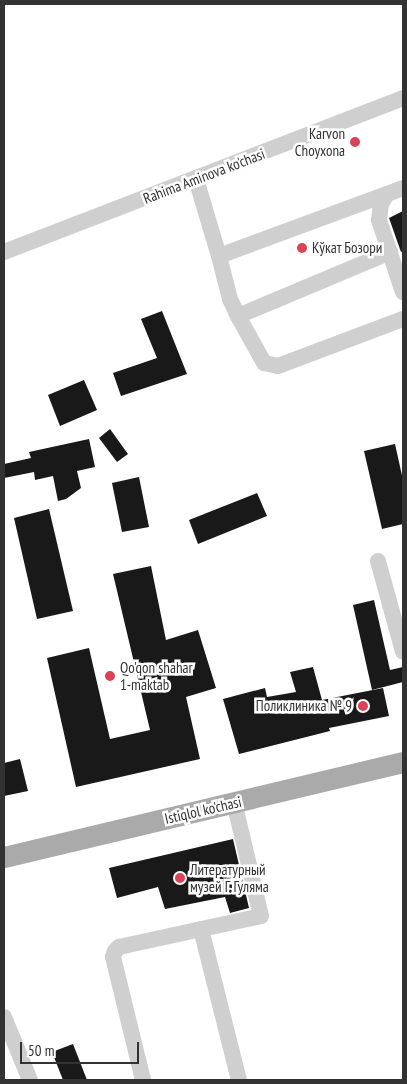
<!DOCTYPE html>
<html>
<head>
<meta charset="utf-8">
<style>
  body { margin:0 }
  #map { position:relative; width:407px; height:1084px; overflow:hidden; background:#fff; font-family:"PT Sans Narrow",sans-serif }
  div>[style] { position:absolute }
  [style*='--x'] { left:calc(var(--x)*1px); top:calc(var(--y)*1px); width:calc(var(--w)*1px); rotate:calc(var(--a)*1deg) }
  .building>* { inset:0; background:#191919 }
  .minor>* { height:16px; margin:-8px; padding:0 8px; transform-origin:8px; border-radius:8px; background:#cfcfcf }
  .major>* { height:21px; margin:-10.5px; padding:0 10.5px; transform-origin:10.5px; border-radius:10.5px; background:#aaa }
  .dots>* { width:14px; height:14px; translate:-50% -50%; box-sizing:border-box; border:2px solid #fff; border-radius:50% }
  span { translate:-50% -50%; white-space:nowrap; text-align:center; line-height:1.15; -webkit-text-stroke:5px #fff; paint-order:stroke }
  .poi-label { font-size:15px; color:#323232 }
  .right { translate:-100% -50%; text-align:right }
  .left { translate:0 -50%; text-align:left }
  .street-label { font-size:15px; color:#323232 }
  .frame { position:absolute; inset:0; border:5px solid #323232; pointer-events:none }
  .scale { position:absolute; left:20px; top:1042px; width:119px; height:22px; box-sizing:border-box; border:2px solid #323232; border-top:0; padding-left:6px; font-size:15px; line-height:18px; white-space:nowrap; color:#323232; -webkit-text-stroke:4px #fff; paint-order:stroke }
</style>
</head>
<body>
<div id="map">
  <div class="building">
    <div style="clip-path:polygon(403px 211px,403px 251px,401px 252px,389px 218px)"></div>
    <div style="clip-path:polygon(162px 311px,187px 374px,121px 396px,113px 373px,157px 358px,141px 319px)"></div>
    <div style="clip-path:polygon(84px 380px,97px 410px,60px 426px,48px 395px)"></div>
    <div style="clip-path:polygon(110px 429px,128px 454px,117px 462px,99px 438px)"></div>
    <div style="clip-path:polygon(89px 439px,95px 467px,77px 471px,81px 488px,66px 499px,58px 501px,53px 476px,35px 480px,34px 472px,4px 478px,4px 464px,31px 458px,29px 452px)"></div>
    <div style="clip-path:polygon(395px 444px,403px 480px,403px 524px,382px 529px,364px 451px)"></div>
    <div style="clip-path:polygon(139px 477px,149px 527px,122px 532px,112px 483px)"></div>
    <div style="clip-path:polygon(257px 493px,267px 516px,198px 544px,189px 520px)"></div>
    <div style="clip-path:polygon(49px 509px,73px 611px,37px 619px,14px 518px)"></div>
    <div style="clip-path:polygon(151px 566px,166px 640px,198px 630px,216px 688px,186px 697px,200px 759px,76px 787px,47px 658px,89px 648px,110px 739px,150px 730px,113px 574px)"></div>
    <div style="clip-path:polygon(374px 600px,390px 670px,403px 667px,403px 682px,372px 690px,353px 605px)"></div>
    <div style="clip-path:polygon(313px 667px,322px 700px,383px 688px,389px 716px,329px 728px,330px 731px,239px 754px,223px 699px,265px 688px,267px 697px,296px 692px,290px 672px)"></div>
    <div style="clip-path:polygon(20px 759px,28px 791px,4px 796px,4px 763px)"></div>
    <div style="clip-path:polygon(233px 839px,249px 908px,230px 913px,225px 897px,165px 909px,158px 887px,117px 898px,109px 868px)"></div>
    <div style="clip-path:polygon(73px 1044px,87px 1080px,63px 1080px,52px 1052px)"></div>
  </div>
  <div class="minor">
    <div style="--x:196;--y:179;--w:80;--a:73.4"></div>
    <div style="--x:219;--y:256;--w:179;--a:-20.3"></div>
    <div style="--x:403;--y:188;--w:17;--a:159"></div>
    <div style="--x:387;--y:194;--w:12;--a:121"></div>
    <div style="--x:381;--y:204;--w:16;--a:97"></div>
    <div style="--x:379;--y:220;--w:76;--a:71.6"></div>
    <div style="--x:4;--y:252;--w:428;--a:-21.1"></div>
    <div style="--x:219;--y:256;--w:44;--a:75.7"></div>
    <div style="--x:230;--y:299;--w:19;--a:65"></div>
    <div style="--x:238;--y:316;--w:165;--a:-22.8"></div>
    <div style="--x:238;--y:316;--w:54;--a:61"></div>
    <div style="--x:264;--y:363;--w:14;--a:12"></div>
    <div style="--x:278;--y:366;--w:134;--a:-20.6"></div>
    <div style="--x:378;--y:561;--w:94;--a:74.6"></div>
    <div style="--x:201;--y:929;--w:156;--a:75.9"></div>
    <div style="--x:4;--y:1017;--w:68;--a:67.6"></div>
    <div style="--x:143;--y:1080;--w:127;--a:-103.7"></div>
    <div style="--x:113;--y:957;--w:6;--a:-72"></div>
    <div style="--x:115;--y:951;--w:6;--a:-45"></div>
    <div style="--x:119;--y:947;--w:145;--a:-12.3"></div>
    <div style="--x:261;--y:916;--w:117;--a:-103.3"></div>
  </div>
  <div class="major">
    <div style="--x:4;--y:857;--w:410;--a:-13.4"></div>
  </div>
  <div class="dots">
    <div style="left:355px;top:142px;background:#d94355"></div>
    <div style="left:302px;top:248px;background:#d94355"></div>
    <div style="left:110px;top:676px;background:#d94355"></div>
    <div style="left:363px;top:706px;background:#d94355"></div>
    <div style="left:180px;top:878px;background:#d94355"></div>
  </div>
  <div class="poi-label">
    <span class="right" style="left:345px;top:142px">Karvon<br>Choyxona</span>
    <span class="left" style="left:312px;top:248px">Кўкат Бозори</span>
    <span class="left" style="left:120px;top:676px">Qo'qon shahar<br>1-maktab</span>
    <span class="right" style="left:352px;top:706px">Поликлиника № 9</span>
    <span class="left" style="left:190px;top:878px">Литературный<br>музей Г. Гуляма</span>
  </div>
  <div class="street-label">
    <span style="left:204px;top:176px;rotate:-21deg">Rahima Aminova ko'chasi</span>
    <span style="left:203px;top:810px;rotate:-13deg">Istiqlol ko'chasi</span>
  </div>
  <div class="frame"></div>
  <div class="scale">50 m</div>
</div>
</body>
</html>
